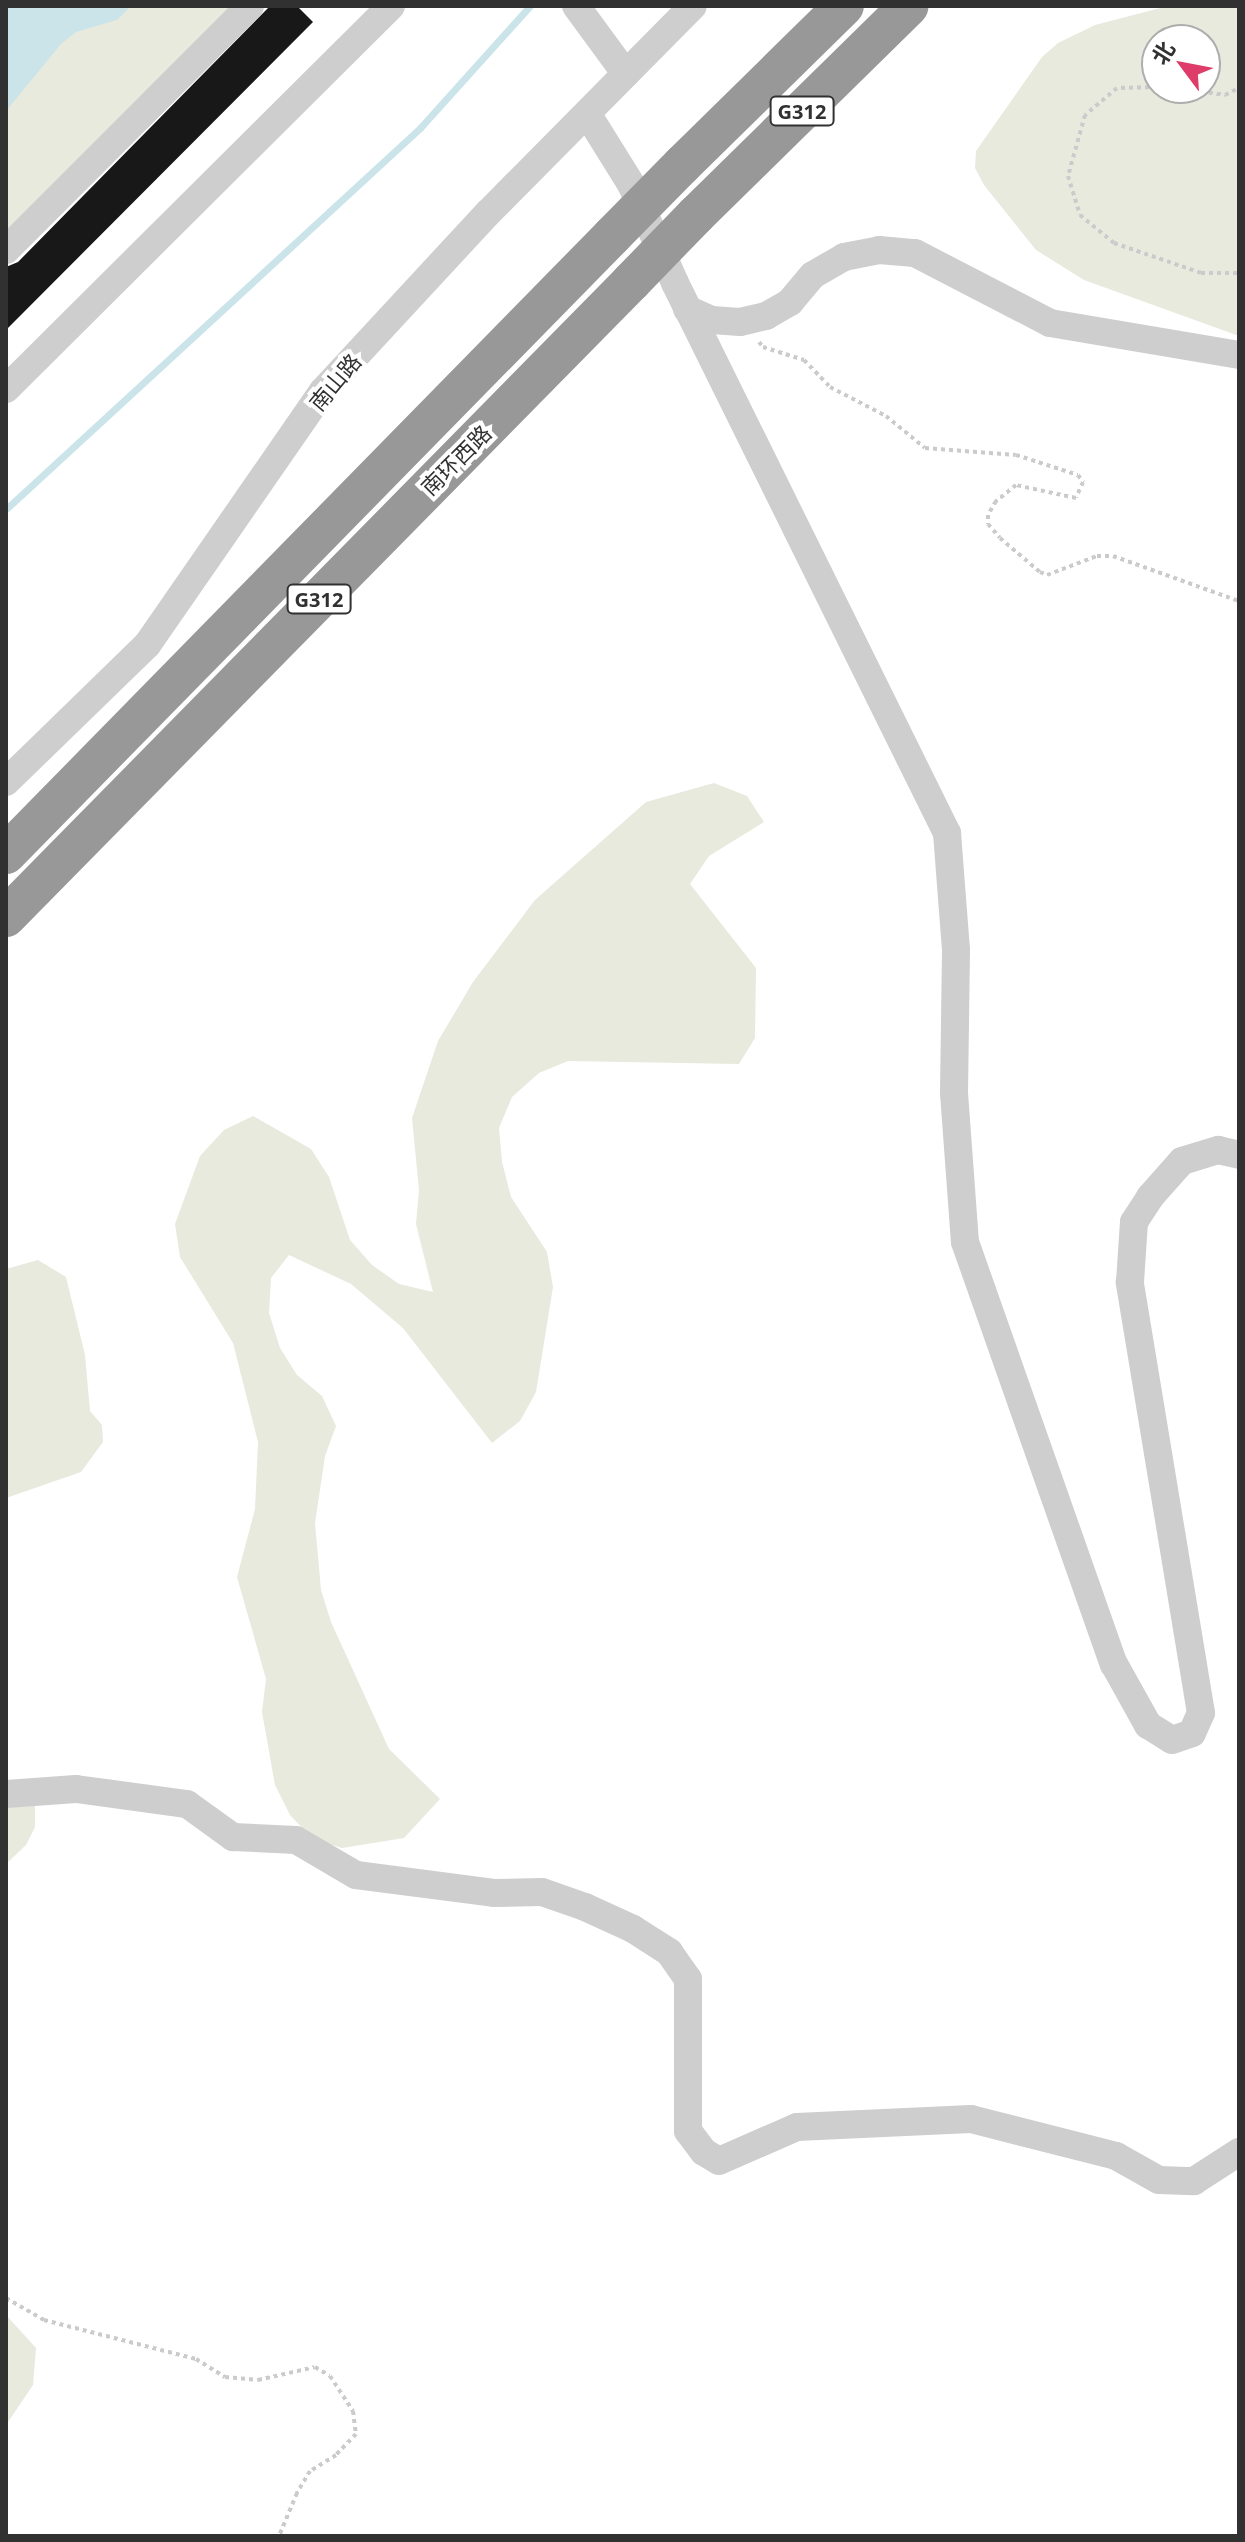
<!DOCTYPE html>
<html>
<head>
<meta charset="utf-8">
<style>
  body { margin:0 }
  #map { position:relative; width:1245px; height:2542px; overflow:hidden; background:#fff; font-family:"Open Sans","Noto Sans SC",sans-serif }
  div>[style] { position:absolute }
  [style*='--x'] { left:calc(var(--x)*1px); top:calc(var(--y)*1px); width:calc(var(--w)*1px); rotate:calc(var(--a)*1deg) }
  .green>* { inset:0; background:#e7eadd }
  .water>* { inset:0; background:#cbe4ea }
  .stream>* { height:7px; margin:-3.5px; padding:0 3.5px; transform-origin:3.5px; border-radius:3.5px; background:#cbe4ea }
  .building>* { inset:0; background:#181818 }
  .path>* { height:4px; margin-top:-2px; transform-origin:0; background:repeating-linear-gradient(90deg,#cbcbcb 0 4px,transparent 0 8px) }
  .minor>* { height:28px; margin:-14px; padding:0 14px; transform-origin:14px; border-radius:14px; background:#cecece }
  .highway>* { height:40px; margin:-20px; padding:0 20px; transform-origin:20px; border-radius:20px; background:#989898 }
  .highway-bridge>* { height:40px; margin:-20px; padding:0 20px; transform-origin:20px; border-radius:20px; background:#989898 }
  span { translate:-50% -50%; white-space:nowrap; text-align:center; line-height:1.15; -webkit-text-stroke:8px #fff; paint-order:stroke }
  .shield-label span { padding:2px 6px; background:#fff; border:2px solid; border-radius:6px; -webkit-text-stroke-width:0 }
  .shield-label { font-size:20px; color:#313131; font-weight:700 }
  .street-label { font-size:22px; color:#313131 }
  .frame { position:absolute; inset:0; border:8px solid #313131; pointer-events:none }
  .north { position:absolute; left:1141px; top:24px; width:80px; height:80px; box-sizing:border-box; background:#fff; border:2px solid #adadad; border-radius:50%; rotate:302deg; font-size:22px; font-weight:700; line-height:32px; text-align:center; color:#313131 }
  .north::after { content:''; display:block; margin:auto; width:28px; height:36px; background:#de3d69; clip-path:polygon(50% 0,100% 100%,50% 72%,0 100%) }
</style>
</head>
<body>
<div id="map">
  <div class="green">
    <div style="clip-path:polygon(6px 6px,241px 6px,6px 236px)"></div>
    <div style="clip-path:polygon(evenodd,1168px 6px,1239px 6px,1239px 336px,1084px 280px,1036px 250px,984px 185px,975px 168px,976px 151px,1042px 57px,1058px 43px,1095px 25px,1168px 6px,1205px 40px,1205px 88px,1157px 88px,1157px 40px,1205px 40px)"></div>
    <div style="clip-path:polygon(714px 783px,747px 796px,764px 822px,709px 856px,690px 884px,756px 968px,755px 1038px,739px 1064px,568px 1061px,539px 1073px,512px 1097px,499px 1128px,502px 1162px,511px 1197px,547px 1252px,553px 1287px,536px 1392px,520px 1421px,492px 1443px,403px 1328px,351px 1284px,289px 1255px,271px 1278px,269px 1313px,280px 1348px,297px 1375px,322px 1396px,336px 1426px,325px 1456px,315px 1523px,321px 1590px,331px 1622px,389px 1749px,440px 1799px,404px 1838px,342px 1848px,313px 1839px,290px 1815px,275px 1785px,262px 1712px,266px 1679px,237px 1577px,255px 1509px,258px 1442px,233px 1343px,180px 1257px,175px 1224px,200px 1156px,224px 1130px,253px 1116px,311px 1149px,329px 1177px,350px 1240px,372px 1265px,399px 1284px,433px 1292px,416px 1224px,419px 1190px,412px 1118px,438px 1041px,473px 982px,535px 900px,646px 802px)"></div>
    <div style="clip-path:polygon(38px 1260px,66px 1277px,85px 1355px,90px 1411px,102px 1425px,103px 1442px,81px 1472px,6px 1498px,6px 1269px)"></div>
    <div style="clip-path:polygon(18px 1801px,35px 1806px,35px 1827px,26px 1845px,6px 1864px,6px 1810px)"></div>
    <div style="clip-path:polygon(6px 2315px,36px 2348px,33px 2385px,6px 2425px)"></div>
  </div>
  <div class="water">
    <div style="clip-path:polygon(6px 6px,131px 6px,117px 20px,76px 32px,61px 44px,6px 111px)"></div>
  </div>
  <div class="stream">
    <div style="--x:6;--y:509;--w:563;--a:-42.62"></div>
    <div style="--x:420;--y:128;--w:164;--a:-48"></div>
  </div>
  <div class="building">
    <div style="clip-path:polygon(270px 6px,297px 6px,313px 22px,6px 330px,6px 267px,18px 262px)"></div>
  </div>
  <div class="path">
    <div style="--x:1157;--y:87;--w:40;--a:178.6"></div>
    <div style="--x:1117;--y:88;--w:42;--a:139.8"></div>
    <div style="--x:1085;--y:115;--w:63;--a:105.6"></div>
    <div style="--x:1068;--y:176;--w:41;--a:72.9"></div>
    <div style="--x:1080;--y:215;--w:44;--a:39.5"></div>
    <div style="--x:1114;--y:243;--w:92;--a:19"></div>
    <div style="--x:1201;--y:273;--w:38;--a:0"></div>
    <div style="--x:1177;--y:88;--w:49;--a:8.3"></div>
    <div style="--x:1225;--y:95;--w:16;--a:-27"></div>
    <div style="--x:759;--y:342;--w:6;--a:51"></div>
    <div style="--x:763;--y:347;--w:43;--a:17.6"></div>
    <div style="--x:804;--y:360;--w:37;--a:46"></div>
    <div style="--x:830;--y:387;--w:63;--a:27.4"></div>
    <div style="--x:886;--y:416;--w:50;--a:39.4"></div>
    <div style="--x:925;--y:448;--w:91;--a:4.4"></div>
    <div style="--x:1016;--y:455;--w:65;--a:17.9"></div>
    <div style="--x:1078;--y:475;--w:9;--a:54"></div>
    <div style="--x:1083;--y:482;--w:17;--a:114"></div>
    <div style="--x:1076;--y:498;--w:61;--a:-167.8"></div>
    <div style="--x:1016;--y:485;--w:26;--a:141"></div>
    <div style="--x:996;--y:501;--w:16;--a:120"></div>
    <div style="--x:988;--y:515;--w:9;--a:90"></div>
    <div style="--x:988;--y:524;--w:18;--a:49"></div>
    <div style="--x:1000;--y:538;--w:52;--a:40.4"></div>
    <div style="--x:1040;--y:572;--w:8;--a:23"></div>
    <div style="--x:1047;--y:575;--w:53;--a:-20.8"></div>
    <div style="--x:1097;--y:556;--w:16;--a:0"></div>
    <div style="--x:1113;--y:556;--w:134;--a:19.7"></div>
    <div style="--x:6;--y:2298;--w:44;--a:30.1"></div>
    <div style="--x:44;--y:2320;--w:157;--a:14.4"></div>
    <div style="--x:196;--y:2359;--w:34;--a:32"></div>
    <div style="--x:225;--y:2377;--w:33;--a:5"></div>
    <div style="--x:258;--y:2380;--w:58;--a:-12.8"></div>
    <div style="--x:315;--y:2367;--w:17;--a:31"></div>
    <div style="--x:330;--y:2376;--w:42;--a:56.7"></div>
    <div style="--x:353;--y:2411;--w:23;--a:83"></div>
    <div style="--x:356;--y:2434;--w:29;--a:134"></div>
    <div style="--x:336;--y:2455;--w:31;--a:148"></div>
    <div style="--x:310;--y:2471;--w:26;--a:121"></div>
    <div style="--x:297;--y:2493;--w:47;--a:112.7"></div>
  </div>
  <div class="minor">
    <div style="--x:576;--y:6;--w:84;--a:53.7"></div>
    <div style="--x:588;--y:115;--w:81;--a:58.1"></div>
    <div style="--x:631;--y:184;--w:108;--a:66"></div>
    <div style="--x:675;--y:283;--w:614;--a:63.69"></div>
    <div style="--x:947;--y:833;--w:117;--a:85.6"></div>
    <div style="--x:956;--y:950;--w:143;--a:90.8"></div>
    <div style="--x:954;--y:1093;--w:149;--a:85.8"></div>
    <div style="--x:965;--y:1242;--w:448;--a:70.6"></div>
    <div style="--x:1114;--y:1664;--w:70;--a:60.9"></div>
    <div style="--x:1148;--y:1725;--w:28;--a:32"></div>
    <div style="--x:1172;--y:1740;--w:21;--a:-19"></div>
    <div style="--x:1192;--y:1733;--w:22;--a:-66"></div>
    <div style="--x:1201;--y:1713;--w:437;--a:-99.4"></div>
    <div style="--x:1130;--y:1282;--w:60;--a:-86.2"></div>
    <div style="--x:1134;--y:1222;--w:30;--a:-57"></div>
    <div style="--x:1150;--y:1197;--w:48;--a:-48.4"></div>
    <div style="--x:1182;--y:1161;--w:38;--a:-17"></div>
    <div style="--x:1218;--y:1150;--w:22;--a:13"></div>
    <div style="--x:6;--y:250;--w:345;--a:-45"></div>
    <div style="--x:687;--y:309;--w:27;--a:24"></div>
    <div style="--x:712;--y:320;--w:28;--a:4"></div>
    <div style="--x:740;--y:322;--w:27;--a:-13"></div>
    <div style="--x:766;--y:316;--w:28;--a:-30"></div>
    <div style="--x:790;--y:302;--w:35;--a:-50"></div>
    <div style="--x:813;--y:275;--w:36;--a:-30"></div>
    <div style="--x:844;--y:257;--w:36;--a:-11"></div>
    <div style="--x:879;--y:250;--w:36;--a:5"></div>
    <div style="--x:915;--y:253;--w:152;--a:27.4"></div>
    <div style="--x:1050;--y:323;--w:192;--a:9.6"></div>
    <div style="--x:6;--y:389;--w:543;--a:-44.85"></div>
    <div style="--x:6;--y:782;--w:197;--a:-44.2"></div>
    <div style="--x:147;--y:645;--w:309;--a:-55.3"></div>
    <div style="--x:323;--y:391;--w:243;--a:-47.2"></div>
    <div style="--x:488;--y:213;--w:291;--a:-45.3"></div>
    <div style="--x:6;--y:1794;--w:70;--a:-4.1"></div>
    <div style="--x:76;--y:1789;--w:112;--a:7.7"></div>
    <div style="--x:187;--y:1804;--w:57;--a:35.7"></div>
    <div style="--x:233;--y:1837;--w:63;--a:2.7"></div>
    <div style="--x:296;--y:1840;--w:69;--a:30.3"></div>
    <div style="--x:356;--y:1875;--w:139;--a:7.4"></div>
    <div style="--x:494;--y:1893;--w:48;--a:-1.2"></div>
    <div style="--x:542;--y:1892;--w:46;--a:19.2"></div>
    <div style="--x:585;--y:1907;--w:53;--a:24.6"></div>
    <div style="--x:633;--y:1929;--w:43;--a:32.6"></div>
    <div style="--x:669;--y:1952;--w:33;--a:55"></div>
    <div style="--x:688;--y:1979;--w:152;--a:90"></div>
    <div style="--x:688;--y:2131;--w:26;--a:53"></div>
    <div style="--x:704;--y:2152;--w:17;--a:31"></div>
    <div style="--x:719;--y:2161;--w:85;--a:-23.6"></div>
    <div style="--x:797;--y:2127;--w:174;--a:-2.6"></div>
    <div style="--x:971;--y:2119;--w:150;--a:14.3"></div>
    <div style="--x:1116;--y:2156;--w:49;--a:29.2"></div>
    <div style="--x:1159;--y:2180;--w:35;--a:2"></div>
    <div style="--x:1194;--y:2181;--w:54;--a:-32.8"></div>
  </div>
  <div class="highway">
    <div style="--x:682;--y:165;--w:227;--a:-44.5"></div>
    <div style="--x:696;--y:215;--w:298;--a:-44.5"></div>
    <div style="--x:6;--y:854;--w:866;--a:-45.56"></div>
    <div style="--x:6;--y:917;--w:891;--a:-45.45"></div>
  </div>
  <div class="highway-bridge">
    <div style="--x:612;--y:236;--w:100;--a:-45.4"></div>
    <div style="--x:631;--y:282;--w:93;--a:-45.9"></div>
  </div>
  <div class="shield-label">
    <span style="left:802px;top:111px">G312</span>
    <span style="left:319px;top:599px">G312</span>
  </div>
  <div class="street-label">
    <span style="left:335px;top:382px;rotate:-50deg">南山路</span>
    <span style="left:456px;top:460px;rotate:-45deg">南环西路</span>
  </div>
  <div class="frame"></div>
  <div class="north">北</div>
</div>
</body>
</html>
